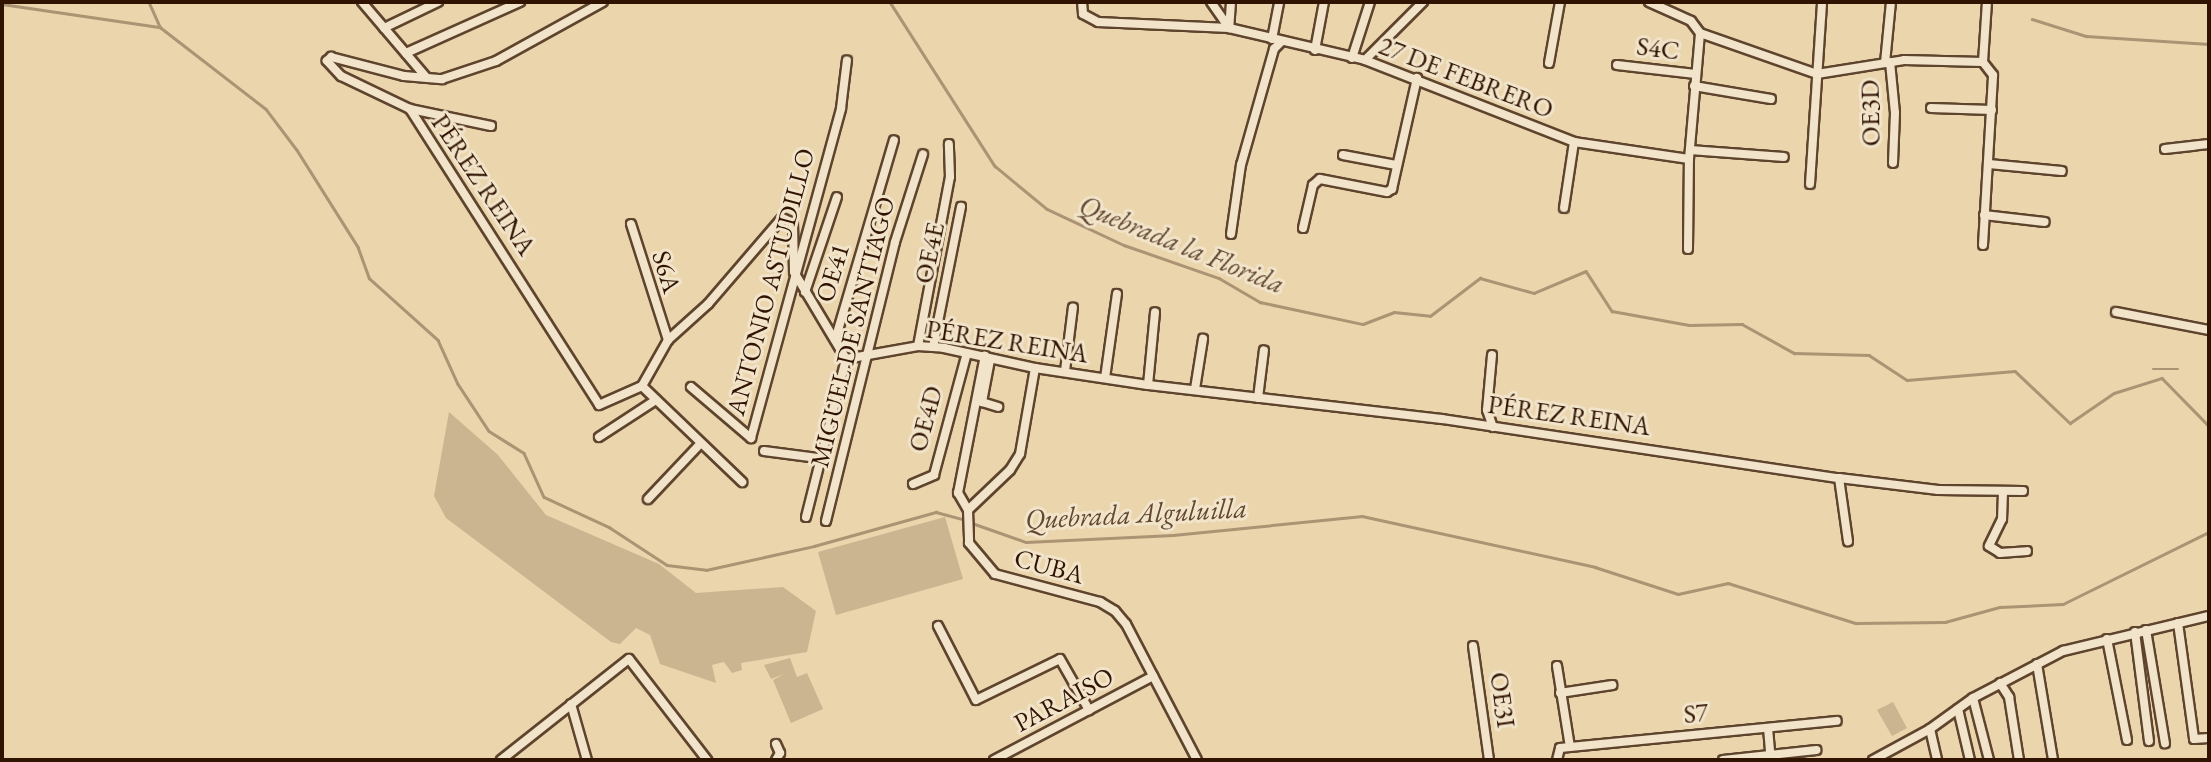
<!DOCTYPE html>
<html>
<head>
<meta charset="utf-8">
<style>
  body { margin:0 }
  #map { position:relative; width:2211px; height:762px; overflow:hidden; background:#ead5ad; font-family:"EB Garamond",serif }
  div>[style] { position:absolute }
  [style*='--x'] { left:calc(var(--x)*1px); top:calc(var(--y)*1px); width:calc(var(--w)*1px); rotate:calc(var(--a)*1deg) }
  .green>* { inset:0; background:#cbb490 }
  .stream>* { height:2.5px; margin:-1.25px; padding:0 1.25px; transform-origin:1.25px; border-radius:1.25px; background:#ab9373 }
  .roads { filter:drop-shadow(2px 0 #5f442d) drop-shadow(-2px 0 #5f442d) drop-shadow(0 2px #5f442d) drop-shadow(0 -2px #5f442d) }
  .street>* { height:8px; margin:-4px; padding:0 4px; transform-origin:4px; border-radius:4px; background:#f1e4ca }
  span { translate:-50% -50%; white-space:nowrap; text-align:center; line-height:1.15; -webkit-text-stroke:6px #f1e4ca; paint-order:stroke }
  .street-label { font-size:26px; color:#311302 }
  .water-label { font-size:28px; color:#62462f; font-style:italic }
  .frame { position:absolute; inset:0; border:4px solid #311302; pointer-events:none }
</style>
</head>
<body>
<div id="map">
  <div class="green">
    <div style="clip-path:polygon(449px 412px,498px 455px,546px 515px,659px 564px,696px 593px,783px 587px,816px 611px,807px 652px,741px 663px,742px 670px,732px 673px,724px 662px,712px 665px,716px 683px,660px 664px,650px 635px,636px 628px,620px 644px,611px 642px,446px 518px,434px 496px)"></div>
    <div style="clip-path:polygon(945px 517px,963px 579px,836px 615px,818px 552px)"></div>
    <div style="clip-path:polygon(790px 658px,797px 677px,807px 673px,823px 709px,791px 723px,773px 680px,784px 674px,771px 679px,764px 665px)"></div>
    <div style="clip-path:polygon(1893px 702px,1907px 728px,1892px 736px,1877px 710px)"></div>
  </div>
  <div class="stream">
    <div style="--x:149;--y:2;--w:27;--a:66"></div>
    <div style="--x:890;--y:2;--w:195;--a:57.4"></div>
    <div style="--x:995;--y:166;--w:67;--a:39.6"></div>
    <div style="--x:1047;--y:209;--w:85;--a:25.1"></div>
    <div style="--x:1124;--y:245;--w:101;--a:19.2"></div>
    <div style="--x:1219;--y:278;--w:48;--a:30.3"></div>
    <div style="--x:1260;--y:302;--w:105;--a:12.1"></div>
    <div style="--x:1363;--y:324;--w:33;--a:-21"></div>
    <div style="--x:1394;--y:312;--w:36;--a:6"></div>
    <div style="--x:1430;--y:316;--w:63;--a:-37.2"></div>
    <div style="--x:1480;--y:278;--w:56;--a:15.5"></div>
    <div style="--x:1534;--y:293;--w:56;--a:-22.9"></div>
    <div style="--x:1586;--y:271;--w:48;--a:57"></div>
    <div style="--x:1612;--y:311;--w:78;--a:10.3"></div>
    <div style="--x:1689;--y:325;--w:53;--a:-1.1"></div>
    <div style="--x:1742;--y:324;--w:60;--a:29.1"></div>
    <div style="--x:1794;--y:353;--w:75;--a:1.5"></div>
    <div style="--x:1869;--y:355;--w:45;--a:33.3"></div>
    <div style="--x:1907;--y:380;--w:108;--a:-4.8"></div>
    <div style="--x:2015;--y:371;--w:76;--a:43.4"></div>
    <div style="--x:2070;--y:423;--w:53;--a:-34.3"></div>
    <div style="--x:2114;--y:393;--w:50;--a:-17.4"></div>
    <div style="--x:2162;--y:378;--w:67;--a:45.6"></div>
    <div style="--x:2;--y:4;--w:160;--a:8.3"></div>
    <div style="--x:160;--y:27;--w:134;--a:37.7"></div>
    <div style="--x:266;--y:109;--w:51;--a:52.9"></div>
    <div style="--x:297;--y:150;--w:115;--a:57.8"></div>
    <div style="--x:358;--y:247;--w:33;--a:70"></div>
    <div style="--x:369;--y:278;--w:93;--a:41.9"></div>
    <div style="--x:438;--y:340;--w:48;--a:65.6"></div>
    <div style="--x:458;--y:384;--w:56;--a:56.6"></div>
    <div style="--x:489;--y:431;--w:41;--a:32.2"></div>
    <div style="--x:524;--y:453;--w:48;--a:65.6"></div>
    <div style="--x:544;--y:497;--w:72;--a:24.8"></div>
    <div style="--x:609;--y:527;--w:69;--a:33.2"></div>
    <div style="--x:667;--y:565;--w:39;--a:7"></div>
    <div style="--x:706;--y:570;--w:111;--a:-12.5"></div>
    <div style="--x:814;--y:546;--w:127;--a:-15.6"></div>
    <div style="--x:936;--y:512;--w:30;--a:15"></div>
    <div style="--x:2032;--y:19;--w:57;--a:17.5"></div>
    <div style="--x:2086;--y:36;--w:123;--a:3.7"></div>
    <div style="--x:2153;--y:369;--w:25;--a:0"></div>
    <div style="--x:972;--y:523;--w:57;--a:19.4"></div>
    <div style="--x:1026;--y:542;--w:147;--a:-2.7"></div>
    <div style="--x:1173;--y:535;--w:190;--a:-5.7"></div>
    <div style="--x:1362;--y:516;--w:239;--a:12.3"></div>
    <div style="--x:1595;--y:567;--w:87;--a:18"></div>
    <div style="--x:1678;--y:594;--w:51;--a:-12.4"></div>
    <div style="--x:1728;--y:583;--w:134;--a:17.4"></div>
    <div style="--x:1856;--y:623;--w:89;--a:-0.6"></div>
    <div style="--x:1945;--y:622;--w:57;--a:-15.3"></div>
    <div style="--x:2000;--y:607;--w:63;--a:-2.7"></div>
    <div style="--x:2063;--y:604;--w:163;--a:-26.3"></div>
  </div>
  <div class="roads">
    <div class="street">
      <div style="--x:362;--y:2;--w:99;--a:49.5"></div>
      <div style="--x:1082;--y:2;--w:12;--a:85"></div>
      <div style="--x:1083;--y:14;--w:17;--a:28"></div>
      <div style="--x:1098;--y:22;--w:131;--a:2.6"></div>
      <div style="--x:1211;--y:2;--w:32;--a:55"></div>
      <div style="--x:1231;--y:2;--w:26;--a:94"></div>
      <div style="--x:1229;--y:28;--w:140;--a:13.2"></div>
      <div style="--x:1365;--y:60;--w:225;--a:21.4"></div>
      <div style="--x:1574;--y:142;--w:116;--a:8.4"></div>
      <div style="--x:1649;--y:2;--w:46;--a:24.3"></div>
      <div style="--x:1691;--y:21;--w:15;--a:53"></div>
      <div style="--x:384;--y:28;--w:60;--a:-25.7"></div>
      <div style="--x:1700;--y:33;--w:124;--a:19.3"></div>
      <div style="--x:1817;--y:74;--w:88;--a:-9.1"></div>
      <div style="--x:1904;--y:60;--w:79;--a:1.5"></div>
      <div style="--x:1272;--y:39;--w:38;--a:-79"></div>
      <div style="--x:1315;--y:50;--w:49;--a:-79.4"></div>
      <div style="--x:406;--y:53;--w:125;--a:-24.1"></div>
      <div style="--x:1352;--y:58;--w:59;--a:-72.2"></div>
      <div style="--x:1365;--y:60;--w:82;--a:-45"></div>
      <div style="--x:1890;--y:62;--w:51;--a:84.4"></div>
      <div style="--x:1895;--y:113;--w:50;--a:92.3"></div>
      <div style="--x:1549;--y:63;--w:62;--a:-79.8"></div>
      <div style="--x:1885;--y:63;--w:61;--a:-84.4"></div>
      <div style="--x:1617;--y:65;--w:79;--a:6.6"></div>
      <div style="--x:1694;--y:86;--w:78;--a:9.6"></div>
      <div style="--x:1931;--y:108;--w:61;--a:1.9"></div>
      <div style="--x:410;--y:109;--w:76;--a:-154.4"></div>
      <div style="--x:341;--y:76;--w:21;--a:-133"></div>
      <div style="--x:327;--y:61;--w:6;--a:-45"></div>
      <div style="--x:331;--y:57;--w:75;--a:14.6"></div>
      <div style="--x:404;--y:76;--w:38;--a:5"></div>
      <div style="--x:442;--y:79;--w:57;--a:-18.4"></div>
      <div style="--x:496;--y:61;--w:122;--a:-28.9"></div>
      <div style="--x:491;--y:126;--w:83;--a:-168.1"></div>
      <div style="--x:410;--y:109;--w:351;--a:57.4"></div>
      <div style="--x:599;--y:405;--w:47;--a:-23.8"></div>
      <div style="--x:642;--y:386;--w:53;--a:-60.5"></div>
      <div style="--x:668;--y:340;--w:54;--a:-42"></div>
      <div style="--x:708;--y:304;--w:113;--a:-49.3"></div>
      <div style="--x:782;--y:218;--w:12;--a:24"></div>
      <div style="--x:793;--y:223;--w:49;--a:88.8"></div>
      <div style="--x:794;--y:272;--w:101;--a:59.1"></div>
      <div style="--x:846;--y:359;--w:73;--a:-10.2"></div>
      <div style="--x:918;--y:346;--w:26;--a:4"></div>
      <div style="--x:944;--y:348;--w:93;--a:12.4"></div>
      <div style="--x:1035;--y:368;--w:114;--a:8.6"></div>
      <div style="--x:1148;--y:385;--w:296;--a:6.6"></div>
      <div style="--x:1442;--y:419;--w:401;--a:8.5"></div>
      <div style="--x:1839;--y:478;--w:100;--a:6.9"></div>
      <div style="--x:1938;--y:490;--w:85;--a:0.7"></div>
      <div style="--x:2165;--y:149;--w:44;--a:-6.5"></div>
      <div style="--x:1690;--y:150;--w:94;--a:4.3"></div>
      <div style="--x:1343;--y:155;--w:54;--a:10.7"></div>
      <div style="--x:1989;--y:164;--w:73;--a:5.5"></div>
      <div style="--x:1810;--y:184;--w:182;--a:-86.2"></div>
      <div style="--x:1564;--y:208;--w:67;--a:-81.4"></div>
      <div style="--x:1984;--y:215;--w:61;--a:6.5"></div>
      <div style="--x:631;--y:224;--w:122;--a:72.3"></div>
      <div style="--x:1303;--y:228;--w:44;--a:-76.9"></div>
      <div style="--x:1313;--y:185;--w:9;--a:-41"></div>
      <div style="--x:1320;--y:179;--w:68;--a:11"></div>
      <div style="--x:1387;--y:192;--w:6;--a:-31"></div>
      <div style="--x:1392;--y:189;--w:114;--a:-77.3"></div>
      <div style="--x:1231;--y:234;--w:70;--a:-81.8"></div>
      <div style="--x:1241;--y:165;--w:121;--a:-74.1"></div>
      <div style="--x:1274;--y:49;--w:10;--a:-45"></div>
      <div style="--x:1983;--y:245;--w:170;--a:-86.6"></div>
      <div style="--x:1993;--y:75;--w:16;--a:-128"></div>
      <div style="--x:1983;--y:62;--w:60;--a:-86.2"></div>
      <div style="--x:1688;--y:249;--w:90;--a:-89.4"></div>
      <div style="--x:1689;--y:159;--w:126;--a:-85"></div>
      <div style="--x:805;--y:292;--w:100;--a:-71.4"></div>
      <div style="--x:2116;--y:312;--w:95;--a:11"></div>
      <div style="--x:836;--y:337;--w:205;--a:-73.6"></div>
      <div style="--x:918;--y:346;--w:172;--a:-79.3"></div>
      <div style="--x:950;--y:177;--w:33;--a:-92"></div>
      <div style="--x:933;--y:347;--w:143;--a:-78.7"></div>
      <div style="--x:1492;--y:355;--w:55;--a:95.2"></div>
      <div style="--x:1487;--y:410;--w:18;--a:71"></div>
      <div style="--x:990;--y:360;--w:43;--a:100.8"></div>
      <div style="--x:982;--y:402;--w:17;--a:17"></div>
      <div style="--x:1035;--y:368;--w:87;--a:99.9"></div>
      <div style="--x:1020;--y:454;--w:19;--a:122"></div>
      <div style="--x:1010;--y:470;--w:58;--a:136.4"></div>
      <div style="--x:968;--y:510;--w:33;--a:88"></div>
      <div style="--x:969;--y:543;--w:40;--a:50"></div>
      <div style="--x:995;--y:574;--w:109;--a:14.9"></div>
      <div style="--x:1100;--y:602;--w:17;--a:31"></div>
      <div style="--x:1115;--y:611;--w:17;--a:50"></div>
      <div style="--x:1126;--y:624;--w:153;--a:62.4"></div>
      <div style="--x:1065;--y:371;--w:64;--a:-82.9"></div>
      <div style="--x:1105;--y:378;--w:85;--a:-81.9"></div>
      <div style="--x:1148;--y:385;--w:73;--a:-84.5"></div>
      <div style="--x:642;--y:386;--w:139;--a:43.8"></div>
      <div style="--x:691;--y:387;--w:79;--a:40.4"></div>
      <div style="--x:751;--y:438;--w:342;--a:-74.7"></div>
      <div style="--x:841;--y:108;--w:48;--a:-82.9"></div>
      <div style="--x:1195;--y:389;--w:51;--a:-80.9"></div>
      <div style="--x:1258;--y:398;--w:48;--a:-82.9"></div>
      <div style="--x:599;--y:437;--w:68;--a:-33"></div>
      <div style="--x:764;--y:451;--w:54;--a:7.4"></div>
      <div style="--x:1839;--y:478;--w:64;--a:81.9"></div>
      <div style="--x:913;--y:484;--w:23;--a:-23"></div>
      <div style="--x:934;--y:475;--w:126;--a:-74.9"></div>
      <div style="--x:2003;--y:492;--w:27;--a:92"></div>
      <div style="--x:2002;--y:519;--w:30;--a:116"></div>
      <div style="--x:1989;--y:546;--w:13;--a:32"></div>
      <div style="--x:2000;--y:553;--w:27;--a:-4"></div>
      <div style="--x:648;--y:499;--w:76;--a:-46.6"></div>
      <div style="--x:968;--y:510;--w:20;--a:-120"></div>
      <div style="--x:958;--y:493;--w:140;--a:-78.9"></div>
      <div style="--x:806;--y:517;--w:163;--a:-75.8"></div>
      <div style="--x:826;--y:521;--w:287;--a:-76.1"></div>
      <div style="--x:895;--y:242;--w:92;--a:-72.3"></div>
      <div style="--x:2178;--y:623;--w:117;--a:82.1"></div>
      <div style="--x:2194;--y:739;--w:15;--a:-4"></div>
      <div style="--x:938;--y:626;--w:83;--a:62.8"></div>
      <div style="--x:976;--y:700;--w:93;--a:-26"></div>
      <div style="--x:1060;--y:659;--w:59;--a:60.4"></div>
      <div style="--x:2146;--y:630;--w:115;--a:80.5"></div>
      <div style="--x:2135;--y:632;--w:110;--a:82.7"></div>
      <div style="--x:2107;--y:639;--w:103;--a:78.8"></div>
      <div style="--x:1473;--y:646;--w:115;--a:82"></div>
      <div style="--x:2037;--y:664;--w:97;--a:80.5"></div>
      <div style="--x:1557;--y:666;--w:82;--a:80.9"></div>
      <div style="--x:2000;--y:683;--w:17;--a:57"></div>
      <div style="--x:2009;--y:697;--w:64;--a:81"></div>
      <div style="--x:1560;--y:693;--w:53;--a:-8.7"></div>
      <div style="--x:1973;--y:698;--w:64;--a:75.5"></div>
      <div style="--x:571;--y:704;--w:58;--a:74.1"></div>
      <div style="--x:1958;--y:709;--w:52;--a:76.8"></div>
      <div style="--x:1768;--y:728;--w:32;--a:85"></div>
      <div style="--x:1930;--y:729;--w:32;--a:77"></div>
      <div style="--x:776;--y:744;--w:10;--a:66"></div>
      <div style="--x:780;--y:753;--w:8;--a:120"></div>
      <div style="--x:501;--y:760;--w:163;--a:-38.3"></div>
      <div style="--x:629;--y:659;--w:128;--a:52.3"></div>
      <div style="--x:994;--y:760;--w:180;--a:-27.8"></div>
      <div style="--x:1557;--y:760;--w:12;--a:-76"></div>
      <div style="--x:1560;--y:748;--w:278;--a:-5.6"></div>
      <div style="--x:1723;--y:760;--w:94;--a:-6.1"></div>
      <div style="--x:1873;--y:760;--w:65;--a:-28.5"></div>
      <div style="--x:1930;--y:729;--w:53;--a:-35.8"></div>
      <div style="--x:1973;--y:698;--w:102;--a:-27.6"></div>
      <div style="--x:2063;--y:651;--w:150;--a:-13.5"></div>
    </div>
  </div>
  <div class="street-label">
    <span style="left:1658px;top:49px;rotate:7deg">S4C</span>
    <span style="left:1466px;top:78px;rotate:21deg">27 DE FEBRERO</span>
    <span style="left:1871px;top:113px;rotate:-91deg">OE3D</span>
    <span style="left:483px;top:185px;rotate:56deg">PÉREZ REINA</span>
    <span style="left:930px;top:253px;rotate:-78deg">OE4E</span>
    <span style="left:666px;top:272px;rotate:73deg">S6A</span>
    <span style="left:833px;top:273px;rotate:-73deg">OE41</span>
    <span style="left:771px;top:282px;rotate:-75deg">ANTONIO ASTUDILLO</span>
    <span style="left:853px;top:332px;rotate:-76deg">MIGUEL DE SANTIAGO</span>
    <span style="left:1007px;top:342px;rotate:9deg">PÉREZ REINA</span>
    <span style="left:1569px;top:416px;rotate:8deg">PÉREZ REINA</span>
    <span style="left:926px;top:419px;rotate:-75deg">OE4D</span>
    <span style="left:1049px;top:567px;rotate:15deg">CUBA</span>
    <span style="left:1064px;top:700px;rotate:-28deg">PARAISO</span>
    <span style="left:1502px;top:700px;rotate:82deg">OE3I</span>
    <span style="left:1696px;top:714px;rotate:-5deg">S7</span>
  </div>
  <div class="water-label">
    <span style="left:1182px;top:244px;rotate:22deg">Quebrada la Florida</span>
    <span style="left:1136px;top:513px;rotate:-3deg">Quebrada Alguluilla</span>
  </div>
  <div class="frame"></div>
</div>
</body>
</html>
